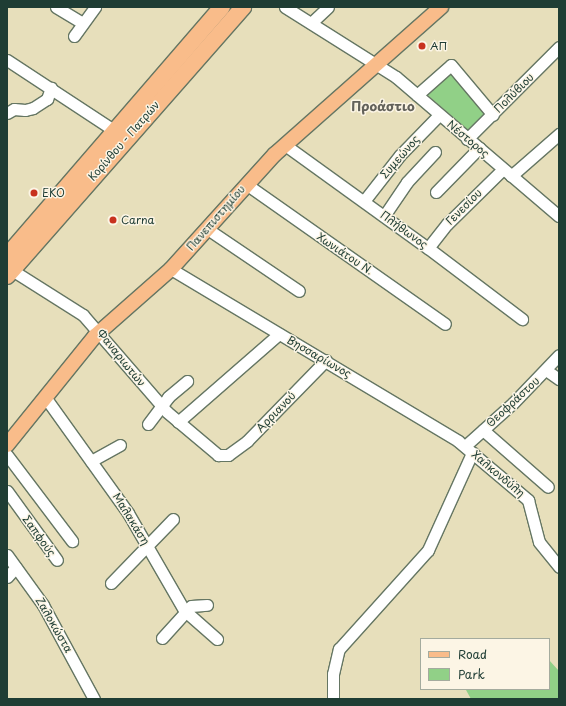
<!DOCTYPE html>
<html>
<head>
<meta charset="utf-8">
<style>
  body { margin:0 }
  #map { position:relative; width:566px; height:706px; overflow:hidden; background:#e7dfbb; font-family:"Playpen Sans",sans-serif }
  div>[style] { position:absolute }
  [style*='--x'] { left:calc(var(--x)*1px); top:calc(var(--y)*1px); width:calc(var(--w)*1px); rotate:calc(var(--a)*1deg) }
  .green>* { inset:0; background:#91d087 }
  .roads { filter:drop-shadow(1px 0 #657663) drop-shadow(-1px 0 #657663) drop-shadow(0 1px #657663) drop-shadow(0 -1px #657663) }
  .minor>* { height:11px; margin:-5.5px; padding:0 5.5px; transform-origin:5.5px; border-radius:5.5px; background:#fff }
  .major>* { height:14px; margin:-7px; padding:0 7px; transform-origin:7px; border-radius:7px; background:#f9bc8a }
  .highway>* { height:16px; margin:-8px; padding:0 8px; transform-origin:8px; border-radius:8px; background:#f9bc8a }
  .dots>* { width:11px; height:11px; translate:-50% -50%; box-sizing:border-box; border:2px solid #fcf5e5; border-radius:50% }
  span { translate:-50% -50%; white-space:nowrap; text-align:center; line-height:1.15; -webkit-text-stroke:3px #fcf5e5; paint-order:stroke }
  .poi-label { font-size:11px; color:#1f3d34 }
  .left { translate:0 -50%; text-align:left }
  .street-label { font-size:11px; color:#1f3d34 }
  .quarter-label { font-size:13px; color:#63625b; font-weight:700 }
  .frame { position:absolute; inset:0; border:8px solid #1f3d34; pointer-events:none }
  .legend { position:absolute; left:420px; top:638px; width:130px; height:52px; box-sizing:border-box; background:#fcf5e5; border:1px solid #a4ab9e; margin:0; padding:5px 7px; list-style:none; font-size:12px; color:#1f3d34 }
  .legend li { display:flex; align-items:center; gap:8px; height:20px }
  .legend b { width:20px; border:1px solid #a4ab9e }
</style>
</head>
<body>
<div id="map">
  <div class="green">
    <div style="clip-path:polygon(450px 70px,487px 114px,468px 130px,424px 92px)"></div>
    <div style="clip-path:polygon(549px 660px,559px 671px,559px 699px,471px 699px,466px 690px,549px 689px)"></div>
  </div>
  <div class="roads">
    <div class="minor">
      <div style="--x:56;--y:7;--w:31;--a:31"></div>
      <div style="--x:285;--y:7;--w:131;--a:32.2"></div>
      <div style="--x:396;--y:77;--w:214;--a:40.5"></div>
      <div style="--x:311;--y:23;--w:23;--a:-43"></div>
      <div style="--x:74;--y:36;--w:36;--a:-54"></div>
      <div style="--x:7;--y:60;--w:129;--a:33.3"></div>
      <div style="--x:417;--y:95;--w:45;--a:-41.4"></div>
      <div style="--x:451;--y:65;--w:65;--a:50"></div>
      <div style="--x:7;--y:113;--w:8;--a:-30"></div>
      <div style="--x:14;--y:109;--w:11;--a:5"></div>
      <div style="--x:25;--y:110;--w:8;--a:-14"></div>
      <div style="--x:33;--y:108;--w:17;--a:-33"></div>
      <div style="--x:47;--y:99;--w:12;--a:-70"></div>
      <div style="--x:467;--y:139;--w:130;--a:-45"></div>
      <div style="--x:285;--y:145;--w:176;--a:35.8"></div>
      <div style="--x:428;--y:248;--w:118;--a:37.1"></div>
      <div style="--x:511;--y:176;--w:64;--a:-41.2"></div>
      <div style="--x:246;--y:184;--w:243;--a:35.1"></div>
      <div style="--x:436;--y:192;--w:62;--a:-45.7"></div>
      <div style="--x:364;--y:201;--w:58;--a:-52"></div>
      <div style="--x:400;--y:155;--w:56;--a:-45.7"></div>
      <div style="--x:384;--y:216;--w:41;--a:-55.9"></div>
      <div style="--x:407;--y:182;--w:41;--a:-47"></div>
      <div style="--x:206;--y:228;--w:112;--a:34.1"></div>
      <div style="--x:428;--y:248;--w:31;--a:-52"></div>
      <div style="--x:447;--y:224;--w:78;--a:-44.5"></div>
      <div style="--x:171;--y:269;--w:335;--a:30.9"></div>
      <div style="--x:458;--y:441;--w:92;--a:40.1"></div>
      <div style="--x:528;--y:500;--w:43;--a:75.3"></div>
      <div style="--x:539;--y:542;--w:32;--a:51"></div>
      <div style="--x:12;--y:270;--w:84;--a:32.4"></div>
      <div style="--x:83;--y:315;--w:128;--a:49.1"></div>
      <div style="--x:167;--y:412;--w:67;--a:40.1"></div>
      <div style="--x:218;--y:455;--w:10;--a:0"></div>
      <div style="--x:228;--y:455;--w:24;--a:-36"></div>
      <div style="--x:247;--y:441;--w:113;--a:-45.7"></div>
      <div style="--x:546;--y:370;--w:16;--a:35"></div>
      <div style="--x:45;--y:397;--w:143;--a:54.4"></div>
      <div style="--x:128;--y:513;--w:112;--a:60"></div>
      <div style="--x:184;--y:610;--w:44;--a:41.3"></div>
      <div style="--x:178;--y:422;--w:134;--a:-41.1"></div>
      <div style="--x:148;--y:424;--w:34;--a:-53"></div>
      <div style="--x:168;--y:397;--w:25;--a:-40"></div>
      <div style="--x:483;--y:430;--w:86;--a:41.2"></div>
      <div style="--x:465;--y:446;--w:64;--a:-41.9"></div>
      <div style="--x:513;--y:403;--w:66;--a:-46.2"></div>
      <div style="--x:7;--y:455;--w:108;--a:52.9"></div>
      <div style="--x:91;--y:461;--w:33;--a:-29"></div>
      <div style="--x:7;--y:491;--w:85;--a:54.1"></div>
      <div style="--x:7;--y:555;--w:62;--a:54.2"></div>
      <div style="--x:43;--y:605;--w:107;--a:61.5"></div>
      <div style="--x:7;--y:577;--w:13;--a:-48"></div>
      <div style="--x:111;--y:583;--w:89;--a:-45.9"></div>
      <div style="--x:162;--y:638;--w:43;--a:-47.8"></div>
      <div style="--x:191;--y:606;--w:16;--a:-4"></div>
      <div style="--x:333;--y:699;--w:25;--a:-90"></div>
      <div style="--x:333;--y:674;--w:26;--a:-77"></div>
      <div style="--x:339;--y:649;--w:133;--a:-48"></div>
      <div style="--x:428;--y:550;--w:107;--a:-65.6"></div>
    </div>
    <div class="major">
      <div style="--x:7;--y:445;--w:140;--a:-51.1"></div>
      <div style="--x:95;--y:336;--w:101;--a:-41.4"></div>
      <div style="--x:171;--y:269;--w:155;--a:-47.9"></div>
      <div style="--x:275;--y:154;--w:222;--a:-41.5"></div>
    </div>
    <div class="highway">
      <div style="--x:7;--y:256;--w:329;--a:-49.2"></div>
      <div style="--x:7;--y:276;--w:358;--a:-48.7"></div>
    </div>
  </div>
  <div class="dots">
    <div style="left:422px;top:46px;background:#c8321e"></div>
    <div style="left:34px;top:193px;background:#c8321e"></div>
    <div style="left:113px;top:220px;background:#c8321e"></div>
  </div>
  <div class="poi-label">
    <span class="left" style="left:430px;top:46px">ΑΠ</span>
    <span class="left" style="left:42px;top:193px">EKO</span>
    <span class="left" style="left:121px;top:220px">Carna</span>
  </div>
  <div class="street-label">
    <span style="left:514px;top:93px;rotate:-45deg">Πολύβιου</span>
    <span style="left:468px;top:139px;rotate:40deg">Νέστορος</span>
    <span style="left:124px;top:141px;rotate:-49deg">Κορίνθου - Πατρών</span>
    <span style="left:400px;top:157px;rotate:-49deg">Συμεώνος</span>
    <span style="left:464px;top:207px;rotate:-45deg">Γενεσίου</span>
    <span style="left:216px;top:218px;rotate:-49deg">Πανεπιστημίου</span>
    <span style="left:404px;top:230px;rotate:36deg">Πλήθωνος</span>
    <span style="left:345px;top:254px;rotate:34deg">Χωνιάτου Ν.</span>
    <span style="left:319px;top:357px;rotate:30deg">Βησσαρίωνος</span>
    <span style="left:121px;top:358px;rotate:51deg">Φαναριωτών</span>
    <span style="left:513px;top:402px;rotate:-43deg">Θεοφράστου</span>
    <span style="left:276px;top:412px;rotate:-46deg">Αρριανού</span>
    <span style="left:498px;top:474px;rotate:40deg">Χαλκονδύλη</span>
    <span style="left:131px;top:519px;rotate:58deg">Μαλακάση</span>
    <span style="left:39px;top:536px;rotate:54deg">Σαπφούς</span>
    <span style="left:54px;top:625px;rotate:60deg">Ζαλοκώστα</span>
  </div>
  <div class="quarter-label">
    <span style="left:383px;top:106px">Προάστιο</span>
  </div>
  <div class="frame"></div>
  <ul class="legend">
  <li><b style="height:5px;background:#f9bc8a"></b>Road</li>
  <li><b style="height:11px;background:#91d087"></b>Park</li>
  </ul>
</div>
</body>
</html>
